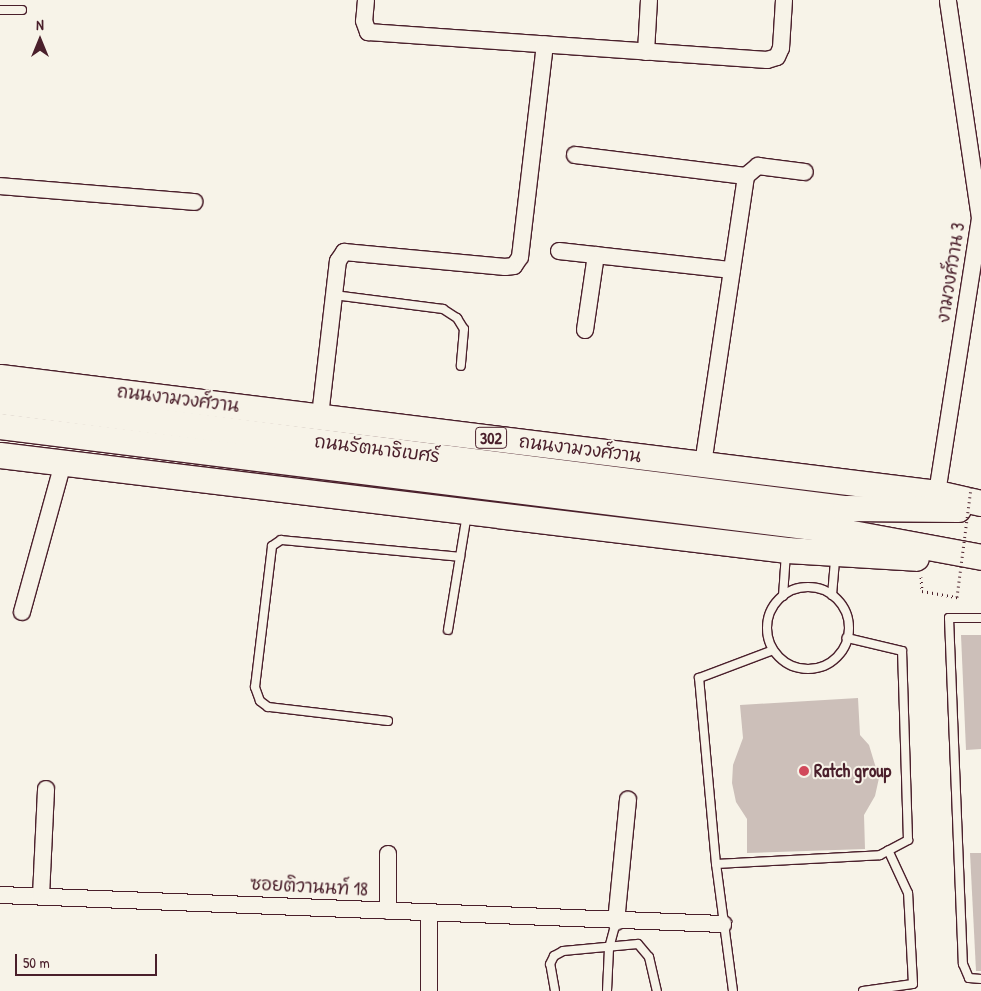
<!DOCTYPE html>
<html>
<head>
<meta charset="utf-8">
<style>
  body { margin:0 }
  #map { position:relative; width:981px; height:991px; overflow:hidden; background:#f7f3e8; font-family:"Patrick Hand","Playpen Sans Thai",sans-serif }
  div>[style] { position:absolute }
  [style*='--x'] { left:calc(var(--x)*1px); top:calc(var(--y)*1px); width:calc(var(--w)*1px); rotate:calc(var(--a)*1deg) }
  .building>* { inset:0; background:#ccbfb9 }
  .path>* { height:3px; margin-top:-1.5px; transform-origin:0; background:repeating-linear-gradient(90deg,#4a1f2b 0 1px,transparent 0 5px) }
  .roads { filter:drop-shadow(1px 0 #4a1f2b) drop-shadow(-1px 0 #4a1f2b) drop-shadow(0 1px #4a1f2b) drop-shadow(0 -1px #4a1f2b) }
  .service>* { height:8px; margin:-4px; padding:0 4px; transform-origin:4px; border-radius:4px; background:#f7f3e8 }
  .service>.ring { margin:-4px; padding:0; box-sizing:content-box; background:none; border:8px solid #f7f3e8; border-radius:50% }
  .minor>* { height:16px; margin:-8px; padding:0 8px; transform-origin:8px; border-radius:8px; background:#f7f3e8 }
  .primary>* { height:25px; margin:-12.5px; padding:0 12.5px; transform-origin:12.5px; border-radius:12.5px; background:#f7f3e8 }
  .path-bridge>* { height:3px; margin-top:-1.5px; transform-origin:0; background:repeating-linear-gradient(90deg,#4a1f2b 0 1px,transparent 0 5px) }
  .dots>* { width:14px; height:14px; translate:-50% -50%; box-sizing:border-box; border:2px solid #f7f3e8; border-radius:50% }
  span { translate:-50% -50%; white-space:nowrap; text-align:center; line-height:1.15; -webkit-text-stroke:4px #f7f3e8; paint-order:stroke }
  .shield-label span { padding:1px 4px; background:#f7f3e8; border:1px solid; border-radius:4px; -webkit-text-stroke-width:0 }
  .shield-label { font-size:16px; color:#4a1f2b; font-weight:700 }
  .street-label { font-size:18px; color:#4a1f2b }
  .poi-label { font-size:18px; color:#4a1f2b; font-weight:700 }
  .left { translate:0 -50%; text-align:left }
  .north { position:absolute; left:15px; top:15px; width:50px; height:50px; -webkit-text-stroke:4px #f7f3e8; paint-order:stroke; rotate:0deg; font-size:14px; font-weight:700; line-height:20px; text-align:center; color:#4a1f2b }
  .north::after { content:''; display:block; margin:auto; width:18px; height:22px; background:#4a1f2b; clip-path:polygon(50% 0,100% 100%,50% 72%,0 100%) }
  .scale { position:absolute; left:15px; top:954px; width:142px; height:22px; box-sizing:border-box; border:2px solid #4a1f2b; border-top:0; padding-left:6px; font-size:15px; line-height:18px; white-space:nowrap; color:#4a1f2b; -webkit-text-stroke:4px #f7f3e8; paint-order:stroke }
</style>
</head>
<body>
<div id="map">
  <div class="building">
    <div style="clip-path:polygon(961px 635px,981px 635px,981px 749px,966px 750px)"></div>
    <div style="clip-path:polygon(858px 698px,860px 735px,869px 745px,879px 778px,875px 796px,864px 815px,865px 849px,747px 853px,747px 819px,736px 802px,732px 783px,733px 765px,743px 738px,740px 705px)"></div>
    <div style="clip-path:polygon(970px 853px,981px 853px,981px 971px,976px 971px)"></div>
  </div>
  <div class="path">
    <div style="--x:921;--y:577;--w:14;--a:86"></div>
    <div style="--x:922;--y:591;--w:36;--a:10"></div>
  </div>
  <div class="roads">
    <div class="service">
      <div style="--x:0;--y:10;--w:22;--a:0"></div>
      <div style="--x:334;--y:295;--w:110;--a:7.3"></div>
      <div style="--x:443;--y:309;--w:17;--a:33"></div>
      <div style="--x:457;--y:318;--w:13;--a:58"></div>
      <div style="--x:464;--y:329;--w:37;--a:95"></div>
      <div class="ring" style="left:767px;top:587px;width:74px;height:74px"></div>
      <div style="--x:832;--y:595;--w:38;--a:-85"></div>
      <div style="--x:783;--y:596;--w:43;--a:-86"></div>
      <div style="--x:981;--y:618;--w:32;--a:180"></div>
      <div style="--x:949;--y:618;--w:346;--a:87.7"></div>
      <div style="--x:963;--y:964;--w:15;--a:67"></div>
      <div style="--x:969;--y:978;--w:12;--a:5"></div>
      <div style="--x:448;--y:630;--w:118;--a:-80.7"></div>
      <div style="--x:388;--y:721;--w:121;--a:-173.3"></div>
      <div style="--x:268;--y:707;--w:10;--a:-143"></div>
      <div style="--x:260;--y:701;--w:15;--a:-110"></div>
      <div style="--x:255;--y:687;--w:142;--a:-83.1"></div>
      <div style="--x:272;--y:546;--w:11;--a:-34"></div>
      <div style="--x:281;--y:540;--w:180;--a:5.4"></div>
      <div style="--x:716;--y:864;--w:164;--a:-3.1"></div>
      <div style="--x:880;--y:855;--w:32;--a:-28"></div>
      <div style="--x:908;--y:840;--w:189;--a:-91.8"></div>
      <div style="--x:902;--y:651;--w:57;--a:-166.7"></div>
      <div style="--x:555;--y:991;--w:27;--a:-100"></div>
      <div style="--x:550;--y:964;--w:9;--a:-63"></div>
      <div style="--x:554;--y:956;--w:10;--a:-29"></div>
      <div style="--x:563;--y:951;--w:75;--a:-5.3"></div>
      <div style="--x:638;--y:944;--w:17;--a:50"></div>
      <div style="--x:649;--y:957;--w:35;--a:77"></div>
      <div style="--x:607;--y:991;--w:43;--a:-87.3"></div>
      <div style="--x:609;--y:948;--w:27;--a:-75"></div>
      <div style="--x:733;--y:991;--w:128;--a:-97.6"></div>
      <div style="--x:716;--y:864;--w:187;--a:-95.2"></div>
      <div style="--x:699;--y:678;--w:79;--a:-20.7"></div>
      <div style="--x:863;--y:991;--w:50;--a:-8"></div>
      <div style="--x:913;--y:984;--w:91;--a:-93.1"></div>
      <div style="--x:908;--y:893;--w:47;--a:-114.9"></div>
    </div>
    <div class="minor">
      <div style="--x:366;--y:0;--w:21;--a:95"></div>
      <div style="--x:364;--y:21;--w:12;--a:70"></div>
      <div style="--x:368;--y:32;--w:400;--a:4"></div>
      <div style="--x:767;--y:60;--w:10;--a:-17"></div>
      <div style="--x:777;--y:57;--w:10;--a:-66"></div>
      <div style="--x:781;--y:48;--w:48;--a:-86.4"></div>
      <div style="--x:646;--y:52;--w:52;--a:-86.7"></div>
      <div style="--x:575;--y:155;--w:172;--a:7"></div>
      <div style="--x:0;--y:186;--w:195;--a:4.7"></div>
      <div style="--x:559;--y:251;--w:174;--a:6.3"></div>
      <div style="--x:585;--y:330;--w:76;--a:-81.7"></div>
      <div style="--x:320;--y:416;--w:156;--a:-83.4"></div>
      <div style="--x:338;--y:261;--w:11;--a:-56"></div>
      <div style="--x:344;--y:252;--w:162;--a:5.3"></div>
      <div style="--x:505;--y:267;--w:9;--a:-6"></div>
      <div style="--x:514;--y:266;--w:11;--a:-56"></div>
      <div style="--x:520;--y:257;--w:214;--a:-83.3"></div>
      <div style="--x:703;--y:464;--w:291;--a:-81.5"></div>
      <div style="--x:746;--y:176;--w:16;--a:-40"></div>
      <div style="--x:758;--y:166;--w:47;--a:7.3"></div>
      <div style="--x:937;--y:493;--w:278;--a:-81.1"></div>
      <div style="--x:980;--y:218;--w:220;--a:-98.4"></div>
      <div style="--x:22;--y:612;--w:155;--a:-74.6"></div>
      <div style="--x:388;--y:854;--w:57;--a:90"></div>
      <div style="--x:0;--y:895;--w:724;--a:2.3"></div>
      <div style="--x:41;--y:896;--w:107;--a:-87.3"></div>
      <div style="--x:616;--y:922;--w:123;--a:-84.4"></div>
      <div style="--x:429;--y:991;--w:78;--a:-90"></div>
    </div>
    <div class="primary">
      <div style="--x:0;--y:377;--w:944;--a:7.06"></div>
      <div style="--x:937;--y:493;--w:45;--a:12.8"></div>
      <div style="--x:0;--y:401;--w:852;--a:7.22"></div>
      <div style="--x:845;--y:508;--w:113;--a:0.5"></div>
      <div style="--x:0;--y:426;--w:842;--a:7.09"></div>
      <div style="--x:836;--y:530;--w:147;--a:10.5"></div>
      <div style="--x:0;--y:455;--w:793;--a:6.88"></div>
      <div style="--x:787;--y:550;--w:129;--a:3.5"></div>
    </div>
  </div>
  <div class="path-bridge">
    <div style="--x:957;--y:597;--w:111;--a:-82.7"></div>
  </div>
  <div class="dots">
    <div style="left:804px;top:771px;background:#d1495b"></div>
  </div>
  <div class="shield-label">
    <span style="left:491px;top:438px">302</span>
  </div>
  <div class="street-label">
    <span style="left:951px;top:273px;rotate:-81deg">งามวงศ์วาน 3</span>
    <span style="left:178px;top:399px;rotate:7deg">ถนนงามวงศ์วาน</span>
    <span style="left:377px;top:449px;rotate:7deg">ถนนรัตนาธิเบศร์</span>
    <span style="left:580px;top:449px;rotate:7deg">ถนนงามวงศ์วาน</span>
    <span style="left:309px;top:887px;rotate:3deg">ซอยติวานนท์ 18</span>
  </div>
  <div class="poi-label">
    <span class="left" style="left:814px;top:771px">Ratch group</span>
  </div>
  <div class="north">N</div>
  <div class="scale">50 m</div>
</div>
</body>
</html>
